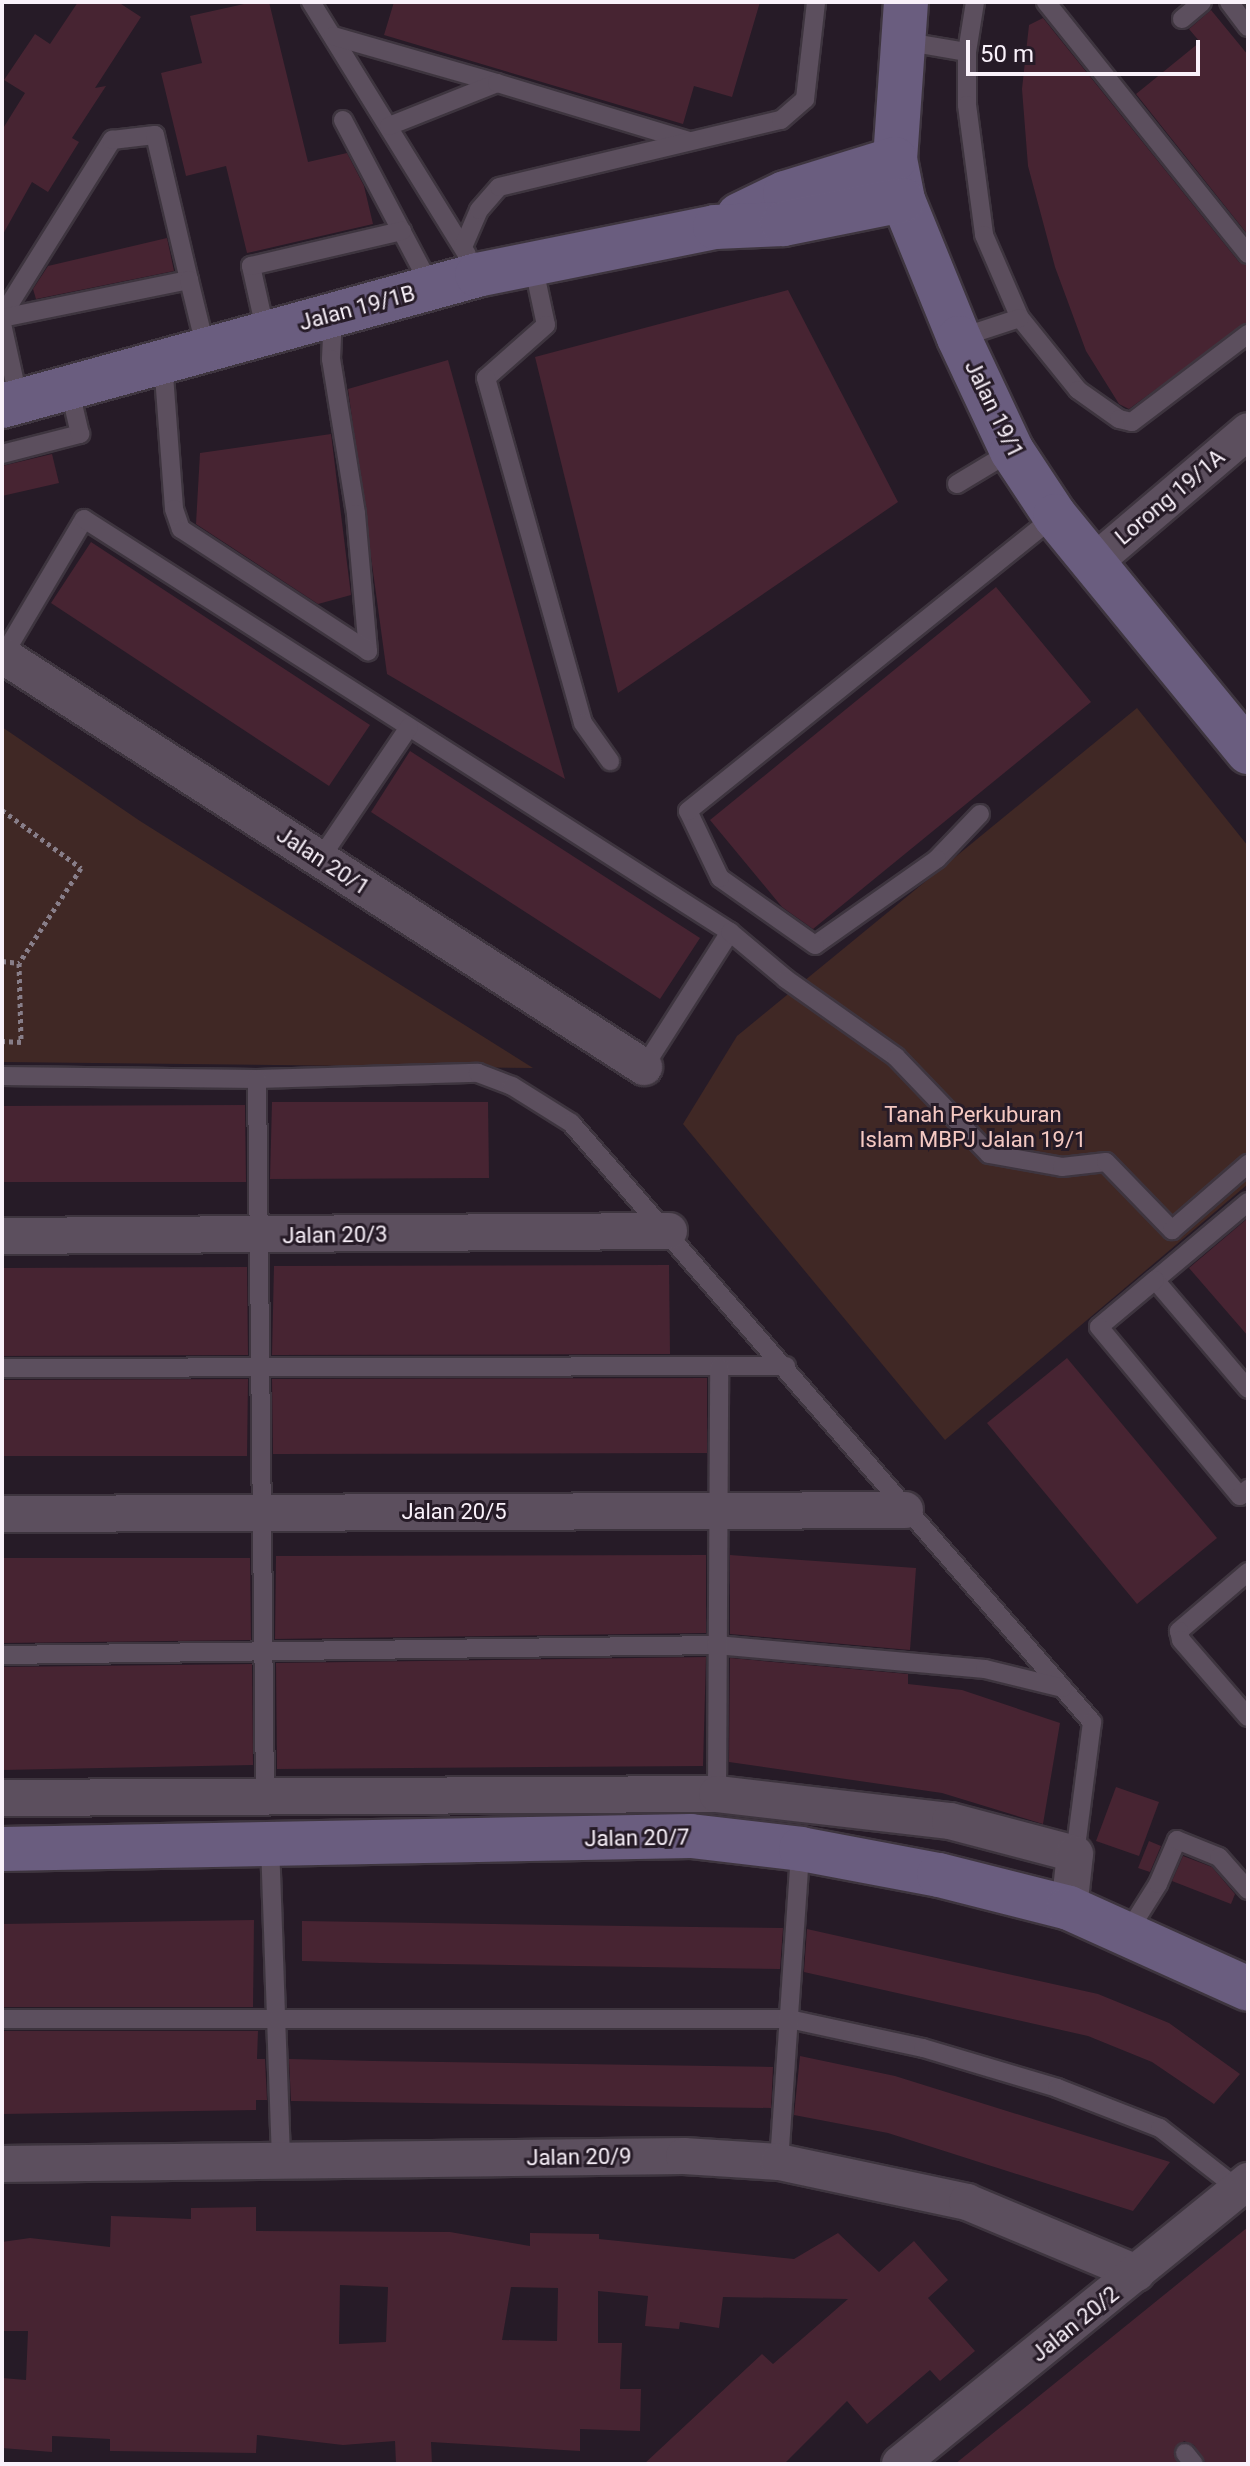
<!DOCTYPE html>
<html>
<head>
<meta charset="utf-8">
<style>
  body { margin:0 }
  #map { position:relative; width:1250px; height:2466px; overflow:hidden; background:#261b27; font-family:Roboto,sans-serif }
  div>[style] { position:absolute }
  [style*='--x'] { left:calc(var(--x)*1px); top:calc(var(--y)*1px); width:calc(var(--w)*1px); rotate:calc(var(--a)*1deg) }
  .green>* { inset:0; background:#402825 }
  .building>* { inset:0; background:#472432 }
  .path>* { height:5px; margin-top:-2.5px; transform-origin:0; background:repeating-linear-gradient(90deg,#887e89 0 4px,transparent 0 8px) }
  .roads { filter:drop-shadow(2px 0 #3e353f) drop-shadow(-2px 0 #3e353f) drop-shadow(0 2px #3e353f) drop-shadow(0 -2px #3e353f) }
  .lane>* { height:18px; margin:-9px; padding:0 9px; transform-origin:9px; border-radius:9px; background:#5c4f5e }
  .street>* { height:36px; margin:-18px; padding:0 18px; transform-origin:18px; border-radius:18px; background:#5c4f5e }
  .secondary>* { height:44px; margin:-22px; padding:0 22px; transform-origin:22px; border-radius:22px; background:#6a5d7f }
  span { translate:-50% -50%; white-space:nowrap; text-align:center; line-height:1.15; -webkit-text-stroke:6px #261b27; paint-order:stroke }
  .street-label { font-size:22px; color:#f9f1fa }
  .park-label { font-size:22px; color:#f5c9c2 }
  .frame { position:absolute; inset:0; border:4px solid #f9f1fa; pointer-events:none }
  .scale { position:absolute; left:966px; top:40px; width:234px; height:36px; box-sizing:border-box; border:4px solid #f9f1fa; border-top:0; padding-left:10px; font-size:24px; line-height:28px; white-space:nowrap; color:#f9f1fa; -webkit-text-stroke:6px #261b27; paint-order:stroke }
</style>
</head>
<body>
<div id="map">
  <div class="green">
    <div style="clip-path:polygon(1137px 708px,1248px 846px,1248px 1184px,945px 1440px,683px 1124px,737px 1036px)"></div>
    <div style="clip-path:polygon(2px 727px,140px 821px,533px 1068px,2px 1062px)"></div>
  </div>
  <div class="building">
    <div style="clip-path:polygon(78px 2px,118px 2px,141px 17px,95px 88px,106px 86px,72px 138px,79px 142px,48px 192px,32px 182px,2px 236px,2px 130px,25px 93px,4px 80px,35px 34px,50px 44px)"></div>
    <div style="clip-path:polygon(253px 2px,269px 2px,308px 162px,347px 153px,364px 186px,373px 224px,247px 253px,226px 166px,186px 176px,161px 73px,202px 63px,190px 16px)"></div>
    <div style="clip-path:polygon(394px 2px,760px 2px,732px 97px,694px 86px,683px 124px,384px 35px)"></div>
    <div style="clip-path:polygon(1211px 10px,1248px 55px,1248px 235px,1136px 94px,1200px 42px,1189px 29px)"></div>
    <div style="clip-path:polygon(1043px 18px,1239px 262px,1248px 266px,1248px 322px,1129px 409px,1119px 404px,1086px 351px,1055px 267px,1028px 166px,1022px 89px,1029px 25px)"></div>
    <div style="clip-path:polygon(167px 238px,174px 271px,36px 299px,33px 289px,48px 266px)"></div>
    <div style="clip-path:polygon(788px 290px,898px 502px,618px 693px,535px 357px)"></div>
    <div style="clip-path:polygon(448px 360px,565px 779px,387px 674px,348px 389px)"></div>
    <div style="clip-path:polygon(331px 434px,351px 595px,318px 604px,196px 524px,200px 453px)"></div>
    <div style="clip-path:polygon(52px 454px,59px 483px,2px 496px,2px 466px)"></div>
    <div style="clip-path:polygon(91px 542px,370px 725px,329px 786px,51px 603px)"></div>
    <div style="clip-path:polygon(996px 587px,1091px 702px,813px 929px,782px 907px,710px 820px)"></div>
    <div style="clip-path:polygon(410px 751px,700px 938px,660px 999px,371px 812px)"></div>
    <div style="clip-path:polygon(272px 1102px,488px 1102px,489px 1178px,270px 1179px)"></div>
    <div style="clip-path:polygon(245px 1105px,246px 1182px,2px 1182px,2px 1106px)"></div>
    <div style="clip-path:polygon(1248px 1218px,1248px 1336px,1189px 1268px)"></div>
    <div style="clip-path:polygon(669px 1265px,670px 1354px,272px 1355px,274px 1266px)"></div>
    <div style="clip-path:polygon(247px 1267px,248px 1355px,2px 1356px,2px 1268px)"></div>
    <div style="clip-path:polygon(1067px 1358px,1217px 1538px,1137px 1604px,987px 1423px)"></div>
    <div style="clip-path:polygon(707px 1378px,707px 1453px,273px 1454px,272px 1379px)"></div>
    <div style="clip-path:polygon(248px 1379px,247px 1456px,2px 1456px,2px 1380px)"></div>
    <div style="clip-path:polygon(706px 1555px,706px 1633px,275px 1639px,276px 1556px)"></div>
    <div style="clip-path:polygon(730px 1555px,916px 1568px,910px 1650px,730px 1634px)"></div>
    <div style="clip-path:polygon(2px 1558px,250px 1558px,251px 1640px,2px 1643px)"></div>
    <div style="clip-path:polygon(706px 1657px,703px 1766px,277px 1769px,276px 1663px)"></div>
    <div style="clip-path:polygon(730px 1658px,908px 1674px,908px 1684px,962px 1690px,1060px 1723px,1043px 1824px,942px 1793px,729px 1762px)"></div>
    <div style="clip-path:polygon(252px 1664px,253px 1765px,2px 1770px,2px 1667px)"></div>
    <div style="clip-path:polygon(1116px 1787px,1159px 1802px,1139px 1856px,1096px 1841px)"></div>
    <div style="clip-path:polygon(1149px 1841px,1161px 1846px,1150px 1872px,1138px 1868px)"></div>
    <div style="clip-path:polygon(1183px 1856px,1212px 1867px,1235px 1894px,1231px 1904px,1172px 1881px)"></div>
    <div style="clip-path:polygon(254px 1920px,253px 2007px,2px 2007px,2px 1924px)"></div>
    <div style="clip-path:polygon(302px 1921px,695px 1927px,783px 1928px,780px 1969px,380px 1963px,302px 1961px)"></div>
    <div style="clip-path:polygon(807px 1929px,1098px 1994px,1169px 2023px,1240px 2074px,1214px 2104px,1152px 2062px,1088px 2036px,804px 1972px)"></div>
    <div style="clip-path:polygon(2px 2031px,258px 2031px,257px 2059px,265px 2059px,267px 2100px,256px 2100px,256px 2110px,2px 2114px)"></div>
    <div style="clip-path:polygon(800px 2056px,895px 2076px,1170px 2162px,1133px 2211px,888px 2133px,794px 2115px)"></div>
    <div style="clip-path:polygon(289px 2059px,374px 2061px,773px 2067px,771px 2108px,291px 2101px)"></div>
    <div style="clip-path:polygon(evenodd,256px 2207px,256px 2231px,450px 2232px,530px 2246px,530px 2233px,599px 2234px,599px 2239px,794px 2259px,838px 2233px,879px 2272px,914px 2241px,948px 2280px,928px 2298px,975px 2351px,940px 2381px,930px 2370px,867px 2424px,847px 2401px,784px 2464px,644px 2464px,762px 2354px,773px 2364px,848px 2299px,723px 2297px,719px 2328px,680px 2322px,679px 2329px,645px 2326px,648px 2296px,598px 2291px,598px 2343px,622px 2343px,620px 2389px,641px 2389px,640px 2431px,580px 2429px,580px 2451px,431px 2442px,432px 2464px,396px 2464px,395px 2441px,343px 2445px,257px 2435px,256px 2453px,110px 2451px,110px 2439px,52px 2436px,52px 2452px,2px 2448px,2px 2378px,26px 2380px,28px 2331px,2px 2331px,2px 2242px,30px 2238px,110px 2247px,111px 2216px,191px 2219px,191px 2208px,256px 2207px,340px 2285px,388px 2287px,386px 2342px,339px 2344px,340px 2285px,256px 2207px,511px 2287px,558px 2288px,557px 2341px,502px 2340px,511px 2287px)"></div>
    <div style="clip-path:polygon(1248px 2227px,1248px 2464px,1206px 2464px,1194px 2445px,1184px 2441px,1174px 2450px,1178px 2464px,955px 2464px)"></div>
  </div>
  <div class="path">
    <div style="--x:2;--y:810;--w:98;--a:36.3"></div>
    <div style="--x:81;--y:868;--w:113;--a:123.1"></div>
    <div style="--x:19;--y:963;--w:79;--a:88.5"></div>
    <div style="--x:21;--y:1042;--w:19;--a:-177"></div>
    <div style="--x:2;--y:961;--w:17;--a:7"></div>
  </div>
  <div class="roads">
    <div class="lane">
      <div style="--x:311;--y:2;--w:297;--a:58.3"></div>
      <div style="--x:975;--y:2;--w:51;--a:99.1"></div>
      <div style="--x:967;--y:52;--w:53;--a:90"></div>
      <div style="--x:967;--y:105;--w:131;--a:82.5"></div>
      <div style="--x:984;--y:235;--w:90;--a:66.6"></div>
      <div style="--x:1020;--y:318;--w:92;--a:51.1"></div>
      <div style="--x:1078;--y:390;--w:50;--a:35.3"></div>
      <div style="--x:1119;--y:419;--w:13;--a:13"></div>
      <div style="--x:1132;--y:422;--w:146;--a:-37.2"></div>
      <div style="--x:1046;--y:2;--w:323;--a:51.3"></div>
      <div style="--x:1229;--y:2;--w:31;--a:53"></div>
      <div style="--x:1182;--y:19;--w:26;--a:-40"></div>
      <div style="--x:333;--y:36;--w:171;--a:16"></div>
      <div style="--x:902;--y:41;--w:66;--a:9.6"></div>
      <div style="--x:343;--y:120;--w:189;--a:62.2"></div>
      <div style="--x:389;--y:126;--w:116;--a:-21.7"></div>
      <div style="--x:497;--y:83;--w:201;--a:16.8"></div>
      <div style="--x:463;--y:247;--w:40;--a:-66.6"></div>
      <div style="--x:479;--y:210;--w:30;--a:-49"></div>
      <div style="--x:499;--y:187;--w:290;--a:-13.4"></div>
      <div style="--x:781;--y:120;--w:32;--a:-41"></div>
      <div style="--x:805;--y:99;--w:98;--a:-83.5"></div>
      <div style="--x:533;--y:264;--w:62;--a:78"></div>
      <div style="--x:546;--y:325;--w:80;--a:138.5"></div>
      <div style="--x:486;--y:378;--w:358;--a:74.3"></div>
      <div style="--x:583;--y:723;--w:47;--a:54.6"></div>
      <div style="--x:2;--y:316;--w:208;--a:-58"></div>
      <div style="--x:112;--y:140;--w:43;--a:-6.6"></div>
      <div style="--x:155;--y:135;--w:149;--a:76.8"></div>
      <div style="--x:333;--y:316;--w:43;--a:92.7"></div>
      <div style="--x:331;--y:359;--w:157;--a:80.8"></div>
      <div style="--x:356;--y:514;--w:138;--a:85"></div>
      <div style="--x:2;--y:318;--w:191;--a:-11.5"></div>
      <div style="--x:189;--y:280;--w:72;--a:76.3"></div>
      <div style="--x:2;--y:324;--w:79;--a:77.6"></div>
      <div style="--x:266;--y:333;--w:69;--a:-102.6"></div>
      <div style="--x:251;--y:266;--w:155;--a:-13.1"></div>
      <div style="--x:959;--y:338;--w:64;--a:-18.2"></div>
      <div style="--x:163;--y:362;--w:147;--a:85.7"></div>
      <div style="--x:174;--y:509;--w:21;--a:71"></div>
      <div style="--x:181;--y:529;--w:223;--a:33.1"></div>
      <div style="--x:2;--y:454;--w:81;--a:-14.4"></div>
      <div style="--x:80;--y:434;--w:48;--a:-103.2"></div>
      <div style="--x:957;--y:484;--w:64;--a:-31"></div>
      <div style="--x:3;--y:656;--w:159;--a:-59.4"></div>
      <div style="--x:84;--y:519;--w:767;--a:32.59"></div>
      <div style="--x:730;--y:932;--w:160;--a:122.5"></div>
      <div style="--x:980;--y:814;--w:62;--a:133.7"></div>
      <div style="--x:937;--y:859;--w:149;--a:144.8"></div>
      <div style="--x:815;--y:945;--w:116;--a:-144.8"></div>
      <div style="--x:720;--y:878;--w:74;--a:-115.5"></div>
      <div style="--x:688;--y:811;--w:471;--a:-38.8"></div>
      <div style="--x:320;--y:859;--w:159;--a:-56"></div>
      <div style="--x:730;--y:932;--w:73;--a:40"></div>
      <div style="--x:786;--y:979;--w:135;--a:35.3"></div>
      <div style="--x:896;--y:1057;--w:134;--a:46.2"></div>
      <div style="--x:989;--y:1154;--w:74;--a:10.1"></div>
      <div style="--x:1062;--y:1167;--w:44;--a:-6.5"></div>
      <div style="--x:1106;--y:1162;--w:95;--a:45.9"></div>
      <div style="--x:1172;--y:1230;--w:101;--a:-41"></div>
      <div style="--x:2;--y:1076;--w:255;--a:0.7"></div>
      <div style="--x:257;--y:1079;--w:221;--a:-1.6"></div>
      <div style="--x:478;--y:1073;--w:36;--a:21"></div>
      <div style="--x:512;--y:1086;--w:70;--a:32.1"></div>
      <div style="--x:571;--y:1123;--w:794;--a:48.98"></div>
      <div style="--x:1092;--y:1722;--w:133;--a:97.3"></div>
      <div style="--x:257;--y:1079;--w:714;--a:89.36"></div>
      <div style="--x:1248;--y:1202;--w:121;--a:140"></div>
      <div style="--x:1155;--y:1280;--w:143;--a:49.5"></div>
      <div style="--x:1155;--y:1280;--w:73;--a:140"></div>
      <div style="--x:1099;--y:1327;--w:220;--a:50.2"></div>
      <div style="--x:1240;--y:1496;--w:11;--a:-41"></div>
      <div style="--x:2;--y:1368;--w:784;--a:-0.15"></div>
      <div style="--x:1248;--y:1572;--w:91;--a:139.5"></div>
      <div style="--x:1179;--y:1631;--w:9;--a:77"></div>
      <div style="--x:1181;--y:1640;--w:102;--a:49"></div>
      <div style="--x:2;--y:1655;--w:714;--a:-0.8"></div>
      <div style="--x:716;--y:1645;--w:270;--a:5.1"></div>
      <div style="--x:985;--y:1669;--w:80;--a:13.7"></div>
      <div style="--x:717;--y:1794;--w:427;--a:-89.7"></div>
      <div style="--x:270;--y:1844;--w:317;--a:88"></div>
      <div style="--x:1128;--y:1932;--w:57;--a:-58"></div>
      <div style="--x:1158;--y:1884;--w:48;--a:-66.6"></div>
      <div style="--x:1177;--y:1840;--w:45;--a:22"></div>
      <div style="--x:1219;--y:1857;--w:44;--a:48.7"></div>
      <div style="--x:2;--y:2019;--w:787;--a:0"></div>
      <div style="--x:789;--y:2019;--w:137;--a:12.2"></div>
      <div style="--x:923;--y:2048;--w:140;--a:16.6"></div>
      <div style="--x:1057;--y:2088;--w:110;--a:21.2"></div>
      <div style="--x:1160;--y:2128;--w:99;--a:38"></div>
      <div style="--x:779;--y:2162;--w:313;--a:-86.1"></div>
      <div style="--x:1185;--y:2453;--w:14;--a:51"></div>
    </div>
    <div class="street">
      <div style="--x:1092;--y:564;--w:205;--a:-40.4"></div>
      <div style="--x:2;--y:655;--w:763;--a:32.69"></div>
      <div style="--x:2;--y:1236;--w:667;--a:-0.43"></div>
      <div style="--x:2;--y:1514;--w:903;--a:-0.25"></div>
      <div style="--x:2;--y:1798;--w:715;--a:-0.32"></div>
      <div style="--x:717;--y:1794;--w:235;--a:6.6"></div>
      <div style="--x:950;--y:1821;--w:129;--a:14.8"></div>
      <div style="--x:1075;--y:1854;--w:54;--a:96.3"></div>
      <div style="--x:2;--y:2164;--w:682;--a:-0.67"></div>
      <div style="--x:684;--y:2156;--w:95;--a:3.6"></div>
      <div style="--x:779;--y:2162;--w:192;--a:12"></div>
      <div style="--x:967;--y:2202;--w:184;--a:22.7"></div>
      <div style="--x:900;--y:2464;--w:449;--a:-39.1"></div>
    </div>
    <div class="secondary">
      <div style="--x:906;--y:2;--w:157;--a:94"></div>
      <div style="--x:895;--y:159;--w:42;--a:79"></div>
      <div style="--x:903;--y:200;--w:149;--a:67.9"></div>
      <div style="--x:959;--y:338;--w:125;--a:64.9"></div>
      <div style="--x:1012;--y:451;--w:78;--a:56.5"></div>
      <div style="--x:1055;--y:516;--w:305;--a:50.7"></div>
      <div style="--x:739;--y:215;--w:51;--a:-25.6"></div>
      <div style="--x:785;--y:193;--w:115;--a:-17.2"></div>
      <div style="--x:2;--y:406;--w:493;--a:-15.4"></div>
      <div style="--x:477;--y:275;--w:243;--a:-11.4"></div>
      <div style="--x:715;--y:227;--w:68;--a:-2.5"></div>
      <div style="--x:783;--y:224;--w:122;--a:-11.3"></div>
      <div style="--x:2;--y:1849;--w:689;--a:-1.08"></div>
      <div style="--x:691;--y:1836;--w:111;--a:6.7"></div>
      <div style="--x:801;--y:1849;--w:140;--a:10.7"></div>
      <div style="--x:939;--y:1875;--w:134;--a:14.2"></div>
      <div style="--x:1069;--y:1908;--w:196;--a:24.3"></div>
    </div>
  </div>
  <div class="street-label">
    <span style="left:357px;top:308px;rotate:-15deg">Jalan 19/1B</span>
    <span style="left:994px;top:409px;rotate:64deg">Jalan 19/1</span>
    <span style="left:1170px;top:497px;rotate:-40deg">Lorong 19/1A</span>
    <span style="left:323px;top:861px;rotate:33deg">Jalan 20/1</span>
    <span style="left:335px;top:1235px;rotate:-1deg">Jalan 20/3</span>
    <span style="left:454px;top:1512px">Jalan 20/5</span>
    <span style="left:637px;top:1838px;rotate:-1deg">Jalan 20/7</span>
    <span style="left:579px;top:2157px;rotate:-1deg">Jalan 20/9</span>
    <span style="left:1075px;top:2324px;rotate:-39deg">Jalan 20/2</span>
  </div>
  <div class="park-label">
    <span style="left:973px;top:1127px">Tanah Perkuburan<br>Islam MBPJ Jalan 19/1</span>
  </div>
  <div class="frame"></div>
  <div class="scale">50 m</div>
</div>
</body>
</html>
